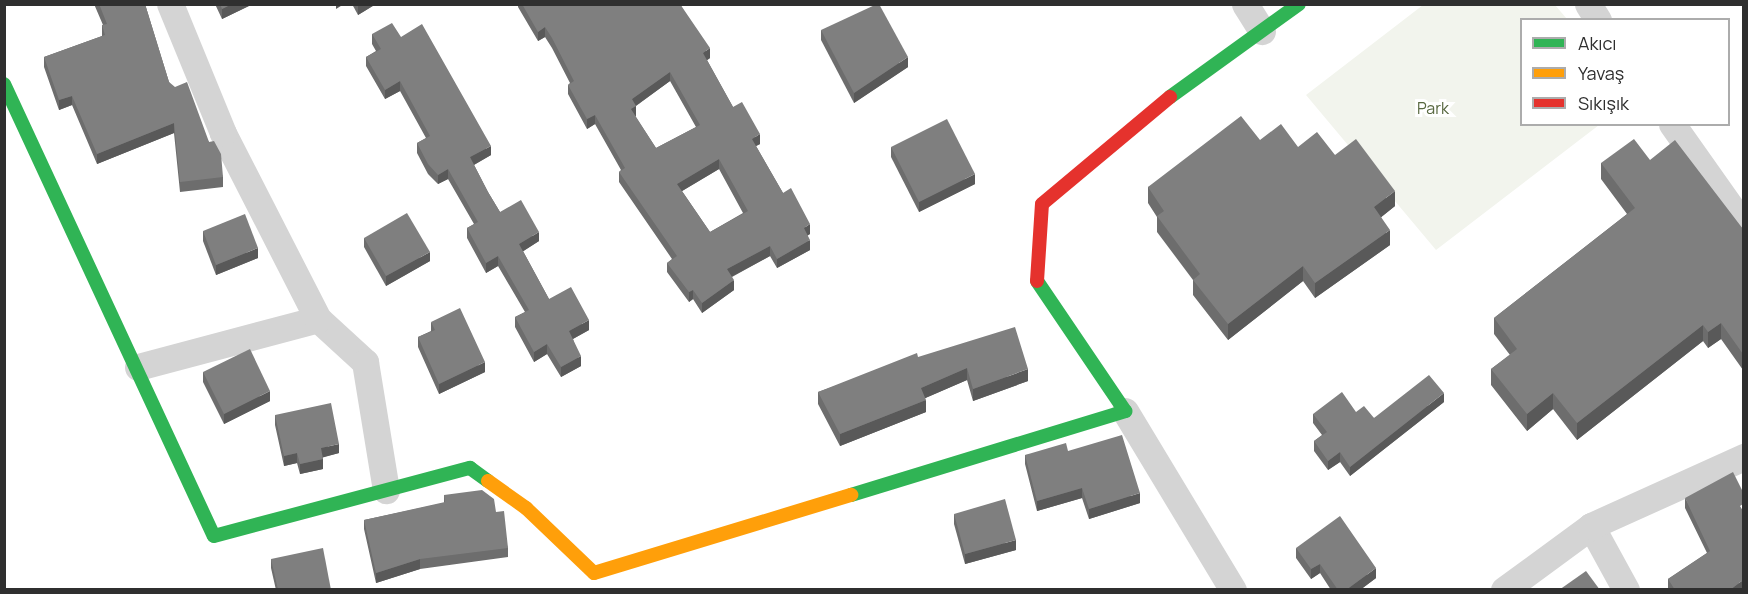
<!DOCTYPE html>
<html>
<head>
<meta charset="utf-8">
<style>
  body { margin:0 }
  #map { position:relative; width:1748px; height:594px; overflow:hidden; background:#fff; font-family:Manrope,sans-serif }
  div>[style] { position:absolute }
  [style*='--x'] { left:calc(var(--x)*1px); top:calc(var(--y)*1px); width:calc(var(--w)*1px); rotate:calc(var(--a)*1deg) }
  .green>* { inset:0; background:#f2f4ed }
  .street>* { height:27px; margin:-13.5px; padding:0 13.5px; transform-origin:13.5px; border-radius:13.5px; background:#d4d4d4 }
  .fast>* { height:14px; margin:-7px; padding:0 7px; transform-origin:7px; border-radius:7px; background:#30b455 }
  .slow>* { height:14px; margin:-7px; padding:0 7px; transform-origin:7px; border-radius:7px; background:#ff9f0a }
  .jam>* { height:14px; margin:-7px; padding:0 7px; transform-origin:7px; border-radius:7px; background:#e5322d }
  .wall>* { inset:0; background:#6d6d6d }
  .shaded-wall>* { inset:0; background:#595959 }
  .building>* { inset:0; background:#7f7f7f }
  span { translate:-50% -50%; white-space:nowrap; text-align:center; line-height:1.15; -webkit-text-stroke:6px #fff; paint-order:stroke }
  .park-label { font-size:16px; color:#586840 }
  .frame { position:absolute; inset:0; border:6px solid #2f2f2f; pointer-events:none }
  .legend { position:absolute; left:1520px; top:18px; width:210px; height:108px; box-sizing:border-box; background:#fff; border:2px solid #acacac; margin:0; padding:8px 10px; list-style:none; font-size:18px; color:#2f2f2f }
  .legend li { display:flex; align-items:center; gap:12px; height:30px }
  .legend b { width:30px; border:2px solid #acacac }
</style>
</head>
<body>
<div id="map">
  <div class="green">
    <div style="clip-path:polygon(1423px 5px,1555px 5px,1567px 19px,1522px 20px,1522px 124px,1599px 125px,1436px 250px,1306px 95px)"></div>
  </div>
  <div class="street">
    <div style="--x:1245;--y:4;--w:32;--a:58"></div>
    <div style="--x:1588;--y:4;--w:19;--a:58"></div>
    <div style="--x:1672;--y:124;--w:125;--a:54.8"></div>
    <div style="--x:318;--y:319;--w:64;--a:42.5"></div>
    <div style="--x:365;--y:362;--w:130;--a:80.7"></div>
    <div style="--x:138;--y:367;--w:186;--a:-14.9"></div>
    <div style="--x:318;--y:319;--w:209;--a:-117.1"></div>
    <div style="--x:223;--y:133;--w:139;--a:-112.3"></div>
    <div style="--x:1125;--y:411;--w:209;--a:58.9"></div>
    <div style="--x:1591;--y:526;--w:73;--a:61.3"></div>
    <div style="--x:1504;--y:590;--w:108;--a:-36.3"></div>
    <div style="--x:1591;--y:526;--w:168;--a:-24.3"></div>
  </div>
  <div class="fast">
    <div style="--x:4;--y:84;--w:498;--a:65.1"></div>
    <div style="--x:214;--y:536;--w:265;--a:-14.9"></div>
    <div style="--x:470;--y:468;--w:22;--a:36"></div>
    <div style="--x:1170;--y:97;--w:159;--a:-35.8"></div>
    <div style="--x:851;--y:495;--w:287;--a:-17"></div>
    <div style="--x:1125;--y:411;--w:157;--a:-124.1"></div>
  </div>
  <div class="slow">
    <div style="--x:488;--y:481;--w:47;--a:35.4"></div>
    <div style="--x:526;--y:508;--w:94;--a:43.7"></div>
    <div style="--x:594;--y:573;--w:269;--a:-16.9"></div>
  </div>
  <div class="jam">
    <div style="--x:1037;--y:281;--w:77;--a:-86.3"></div>
    <div style="--x:1042;--y:204;--w:167;--a:-39.9"></div>
  </div>
  <div class="wall">
    <div style="clip-path:polygon(94px 4px,145px 4px,169px 82px,209px 142px,223px 177px,223px 187px,180px 192px,174px 133px,97px 164px,72px 105px,59px 110px,44px 67px,44px 57px,102px 36px,102px 25px,103px 25px)"></div>
    <div style="clip-path:polygon(215px 4px,253px 4px,222px 19px)"></div>
    <div style="clip-path:polygon(352px 4px,376px 4px,358px 15px)"></div>
    <div style="clip-path:polygon(evenodd,518px 4px,680px 4px,710px 58px,707px 60px,733px 107px,760px 144px,756px 146px,783px 193px,810px 234px,807px 235px,810px 250px,777px 268px,770px 256px,732px 277px,734px 290px,702px 313px,693px 299px,689px 302px,667px 272px,667px 263px,672px 259px,619px 182px,619px 172px,621px 170px,595px 124px,587px 129px,568px 94px,568px 85px,570px 83px,552px 48px,545px 37px,538px 41px,518px 7px,518px 4px,670px 81px,696px 127px,656px 148px,635px 116px,636px 116px,636px 106px,670px 81px,518px 4px,719px 169px,743px 213px,710px 232px,682px 191px,719px 169px)"></div>
    <div style="clip-path:polygon(821px 30px,908px 67px,854px 103px,821px 40px)"></div>
    <div style="clip-path:polygon(372px 34px,401px 37px,491px 155px,474px 165px,488px 192px,500px 212px,539px 241px,523px 251px,549px 299px,589px 330px,573px 339px,581px 366px,561px 377px,547px 354px,534px 362px,515px 327px,515px 317px,525px 312px,498px 266px,486px 273px,467px 238px,467px 228px,474px 224px,448px 179px,438px 184px,428px 174px,417px 153px,417px 143px,426px 138px,400px 91px,385px 99px,366px 66px,366px 57px,376px 51px,372px 44px)"></div>
    <div style="clip-path:polygon(1260px 140px,1298px 147px,1335px 155px,1395px 206px,1381px 217px,1390px 245px,1315px 298px,1303px 281px,1228px 340px,1193px 295px,1193px 280px,1157px 232px,1157px 217px,1148px 203px,1148px 187px)"></div>
    <div style="clip-path:polygon(891px 147px,975px 184px,919px 212px,891px 157px)"></div>
    <div style="clip-path:polygon(1650px 160px,1743px 229px,1743px 370px,1721px 339px,1708px 348px,1703px 341px,1577px 440px,1553px 409px,1527px 431px,1491px 385px,1491px 369px,1510px 355px,1494px 334px,1494px 318px,1627px 214px,1601px 179px,1601px 163px)"></div>
    <div style="clip-path:polygon(203px 231px,258px 258px,216px 275px,203px 241px)"></div>
    <div style="clip-path:polygon(364px 238px,430px 261px,386px 286px,364px 247px)"></div>
    <div style="clip-path:polygon(431px 322px,485px 372px,439px 394px,418px 347px,418px 337px,431px 331px)"></div>
    <div style="clip-path:polygon(918px 357px,1028px 381px,973px 401px,967px 380px,925px 398px,926px 412px,840px 446px,818px 404px,818px 392px)"></div>
    <div style="clip-path:polygon(203px 372px,270px 401px,224px 424px,203px 382px)"></div>
    <div style="clip-path:polygon(1444px 402px,1350px 476px,1340px 462px,1328px 470px,1314px 451px,1314px 441px,1322px 435px,1313px 423px,1313px 414px,1356px 412px,1374px 418px)"></div>
    <div style="clip-path:polygon(275px 415px,339px 453px,323px 457px,323px 469px,300px 474px,297px 463px,284px 466px,275px 425px)"></div>
    <div style="clip-path:polygon(1068px 451px,1140px 503px,1089px 519px,1082px 498px,1037px 511px,1025px 464px,1025px 455px)"></div>
    <div style="clip-path:polygon(444px 495px,496px 512px,508px 548px,508px 557px,420px 569px,376px 583px,364px 529px,364px 520px,444px 503px)"></div>
    <div style="clip-path:polygon(1685px 498px,1743px 590px,1668px 589px,1668px 579px,1707px 553px,1685px 508px)"></div>
    <div style="clip-path:polygon(954px 514px,1016px 550px,965px 564px,954px 524px)"></div>
    <div style="clip-path:polygon(1296px 548px,1376px 578px,1360px 590px,1331px 590px,1320px 573px,1311px 579px,1296px 558px)"></div>
    <div style="clip-path:polygon(271px 559px,331px 590px,276px 590px,271px 568px)"></div>
  </div>
  <div class="shaded-wall">
    <div style="clip-path:polygon(232px 4px,253px 4px,222px 19px,222px 9px)"></div>
    <div style="clip-path:polygon(336px 4px,344px 4px,336px 9px)"></div>
    <div style="clip-path:polygon(360px 4px,376px 4px,358px 15px,358px 6px)"></div>
    <div style="clip-path:polygon(545px 27px,545px 37px,538px 41px,538px 32px)"></div>
    <div style="clip-path:polygon(710px 48px,710px 58px,703px 63px,703px 53px)"></div>
    <div style="clip-path:polygon(908px 57px,908px 67px,854px 103px,854px 93px)"></div>
    <div style="clip-path:polygon(670px 72px,670px 81px,634px 107px,636px 106px,636px 116px,631px 119px,631px 109px,632px 99px)"></div>
    <div style="clip-path:polygon(400px 81px,400px 91px,385px 99px,385px 90px)"></div>
    <div style="clip-path:polygon(72px 96px,72px 105px,59px 110px,59px 100px)"></div>
    <div style="clip-path:polygon(595px 115px,595px 124px,587px 129px,587px 119px)"></div>
    <div style="clip-path:polygon(174px 123px,174px 133px,97px 164px,97px 154px)"></div>
    <div style="clip-path:polygon(760px 134px,760px 144px,752px 148px,752px 139px)"></div>
    <div style="clip-path:polygon(491px 146px,491px 155px,470px 167px,470px 157px)"></div>
    <div style="clip-path:polygon(719px 159px,719px 169px,677px 194px,677px 184px)"></div>
    <div style="clip-path:polygon(448px 169px,448px 179px,438px 184px,438px 175px)"></div>
    <div style="clip-path:polygon(975px 174px,975px 184px,919px 212px,919px 202px)"></div>
    <div style="clip-path:polygon(1395px 191px,1395px 206px,1374px 223px,1374px 207px)"></div>
    <div style="clip-path:polygon(810px 224px,810px 234px,804px 238px,804px 228px)"></div>
    <div style="clip-path:polygon(1390px 230px,1390px 245px,1315px 298px,1315px 283px)"></div>
    <div style="clip-path:polygon(539px 232px,539px 241px,519px 254px,519px 244px)"></div>
    <div style="clip-path:polygon(810px 240px,810px 250px,777px 268px,777px 259px)"></div>
    <div style="clip-path:polygon(770px 246px,770px 256px,727px 279px,727px 269px)"></div>
    <div style="clip-path:polygon(258px 248px,258px 258px,216px 275px,216px 265px)"></div>
    <div style="clip-path:polygon(430px 252px,430px 261px,386px 286px,386px 276px)"></div>
    <div style="clip-path:polygon(498px 256px,498px 266px,486px 273px,486px 263px)"></div>
    <div style="clip-path:polygon(1303px 266px,1303px 281px,1228px 340px,1228px 324px)"></div>
    <div style="clip-path:polygon(734px 280px,734px 290px,702px 313px,702px 303px)"></div>
    <div style="clip-path:polygon(693px 290px,693px 299px,689px 302px,689px 292px)"></div>
    <div style="clip-path:polygon(589px 320px,589px 330px,569px 341px,569px 331px)"></div>
    <div style="clip-path:polygon(1721px 323px,1721px 339px,1708px 348px,1708px 332px)"></div>
    <div style="clip-path:polygon(1703px 325px,1703px 341px,1577px 440px,1577px 423px)"></div>
    <div style="clip-path:polygon(547px 344px,547px 354px,534px 362px,534px 352px)"></div>
    <div style="clip-path:polygon(581px 356px,581px 366px,561px 377px,561px 367px)"></div>
    <div style="clip-path:polygon(485px 362px,485px 372px,439px 394px,439px 384px)"></div>
    <div style="clip-path:polygon(967px 368px,967px 380px,921px 400px,921px 388px)"></div>
    <div style="clip-path:polygon(1028px 369px,1028px 381px,973px 401px,973px 389px)"></div>
    <div style="clip-path:polygon(270px 391px,270px 401px,224px 424px,224px 414px)"></div>
    <div style="clip-path:polygon(1444px 393px,1444px 402px,1350px 476px,1350px 467px)"></div>
    <div style="clip-path:polygon(1553px 393px,1553px 409px,1527px 431px,1527px 414px)"></div>
    <div style="clip-path:polygon(926px 400px,926px 412px,840px 446px,840px 434px)"></div>
    <div style="clip-path:polygon(339px 444px,339px 453px,321px 458px,321px 448px)"></div>
    <div style="clip-path:polygon(1340px 452px,1340px 462px,1328px 470px,1328px 461px)"></div>
    <div style="clip-path:polygon(297px 453px,297px 463px,284px 466px,284px 456px)"></div>
    <div style="clip-path:polygon(323px 459px,323px 469px,300px 474px,300px 464px)"></div>
    <div style="clip-path:polygon(1082px 488px,1082px 498px,1037px 511px,1037px 501px)"></div>
    <div style="clip-path:polygon(1140px 493px,1140px 503px,1089px 519px,1089px 509px)"></div>
    <div style="clip-path:polygon(1016px 540px,1016px 550px,965px 564px,965px 554px)"></div>
    <div style="clip-path:polygon(420px 559px,420px 569px,376px 583px,376px 573px)"></div>
    <div style="clip-path:polygon(1320px 564px,1320px 573px,1311px 579px,1311px 569px)"></div>
    <div style="clip-path:polygon(1376px 568px,1376px 578px,1360px 590px,1346px 590px)"></div>
    <div style="clip-path:polygon(1743px 580px,1743px 590px,1730px 590px)"></div>
  </div>
  <div class="building">
    <div style="clip-path:polygon(99px 4px,145px 4px,169px 82px,175px 87px,187px 82px,209px 142px,214px 141px,221px 154px,223px 177px,180px 182px,174px 123px,97px 154px,72px 96px,59px 100px,44px 57px,105px 35px,102px 25px,107px 24px)"></div>
    <div style="clip-path:polygon(220px 4px,232px 4px,222px 9px)"></div>
    <div style="clip-path:polygon(evenodd,522px 4px,680px 4px,710px 48px,703px 53px,733px 107px,742px 102px,760px 134px,752px 139px,783px 193px,791px 188px,810px 224px,804px 228px,810px 240px,777px 259px,770px 246px,727px 269px,734px 280px,702px 303px,693px 290px,689px 292px,667px 263px,677px 256px,619px 172px,625px 168px,595px 115px,587px 119px,568px 85px,574px 81px,552px 38px,545px 27px,538px 32px,522px 4px,670px 72px,700px 125px,656px 148px,631px 109px,636px 106px,632px 99px,670px 72px,522px 4px,719px 159px,748px 211px,710px 232px,677px 184px,719px 159px)"></div>
    <div style="clip-path:polygon(877px 4px,879px 4px,908px 57px,854px 93px,821px 30px)"></div>
    <div style="clip-path:polygon(392px 23px,401px 37px,422px 24px,491px 146px,470px 157px,488px 192px,500px 212px,521px 200px,539px 232px,519px 244px,549px 299px,571px 287px,589px 320px,569px 331px,581px 356px,561px 367px,547px 344px,534px 352px,515px 317px,529px 310px,498px 256px,486px 263px,467px 228px,478px 222px,448px 169px,438px 175px,428px 164px,417px 143px,430px 136px,400px 81px,385px 90px,366px 57px,381px 49px,372px 34px)"></div>
    <div style="clip-path:polygon(1241px 116px,1260px 140px,1281px 124px,1298px 147px,1317px 132px,1335px 155px,1356px 139px,1395px 191px,1374px 207px,1390px 230px,1315px 283px,1303px 266px,1228px 324px,1193px 280px,1200px 274px,1157px 216px,1164px 211px,1148px 187px)"></div>
    <div style="clip-path:polygon(947px 119px,975px 174px,919px 202px,891px 147px)"></div>
    <div style="clip-path:polygon(1634px 139px,1650px 160px,1675px 140px,1743px 229px,1743px 354px,1721px 323px,1708px 332px,1703px 325px,1577px 423px,1553px 393px,1527px 414px,1491px 369px,1517px 349px,1494px 318px,1635px 208px,1601px 163px)"></div>
    <div style="clip-path:polygon(407px 213px,430px 252px,386px 276px,364px 238px)"></div>
    <div style="clip-path:polygon(245px 214px,258px 248px,216px 265px,203px 231px)"></div>
    <div style="clip-path:polygon(460px 308px,485px 362px,439px 384px,418px 337px,435px 330px,431px 322px)"></div>
    <div style="clip-path:polygon(1015px 327px,1028px 369px,973px 389px,967px 368px,921px 388px,926px 400px,840px 434px,818px 392px,917px 353px,918px 357px)"></div>
    <div style="clip-path:polygon(250px 349px,270px 391px,224px 414px,203px 372px)"></div>
    <div style="clip-path:polygon(1429px 375px,1444px 393px,1350px 467px,1340px 452px,1328px 461px,1314px 441px,1327px 432px,1313px 414px,1342px 392px,1356px 412px,1364px 406px,1374px 418px)"></div>
    <div style="clip-path:polygon(331px 403px,339px 444px,321px 448px,323px 459px,300px 464px,297px 453px,284px 456px,275px 415px)"></div>
    <div style="clip-path:polygon(1122px 435px,1140px 493px,1089px 509px,1082px 488px,1037px 501px,1025px 455px,1066px 443px,1068px 451px)"></div>
    <div style="clip-path:polygon(1733px 472px,1743px 492px,1743px 504px,1740px 506px,1743px 511px,1743px 580px,1730px 590px,1675px 590px,1668px 579px,1710px 551px,1685px 498px)"></div>
    <div style="clip-path:polygon(482px 490px,494px 499px,496px 512px,504px 511px,508px 548px,420px 559px,376px 573px,364px 520px,445px 502px,444px 495px)"></div>
    <div style="clip-path:polygon(1005px 499px,1016px 540px,965px 554px,954px 514px)"></div>
    <div style="clip-path:polygon(1340px 516px,1376px 568px,1346px 590px,1338px 590px,1320px 564px,1311px 569px,1296px 548px)"></div>
    <div style="clip-path:polygon(323px 548px,331px 590px,278px 590px,271px 559px)"></div>
    <div style="clip-path:polygon(1586px 571px,1600px 590px,1559px 590px)"></div>
  </div>
  <div class="park-label">
    <span style="left:1433px;top:108px">Park</span>
  </div>
  <div class="frame"></div>
  <ul class="legend">
  <li><b style="height:8px;background:#30b455"></b>Akıcı</li>
  <li><b style="height:8px;background:#ff9f0a"></b>Yavaş</li>
  <li><b style="height:8px;background:#e5322d"></b>Sıkışık</li>
  </ul>
</div>
</body>
</html>
